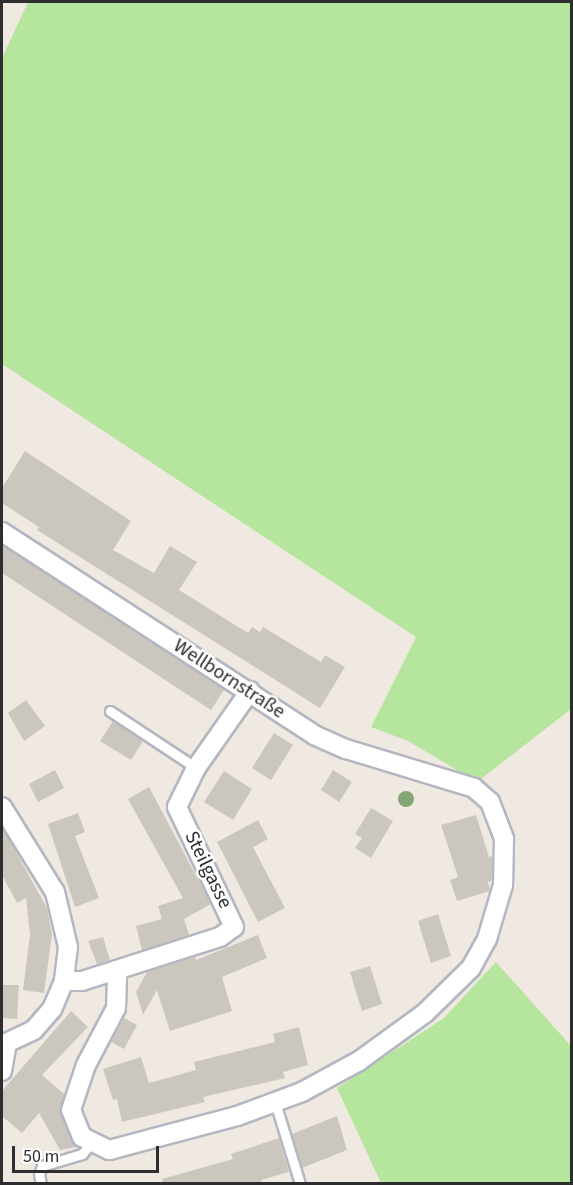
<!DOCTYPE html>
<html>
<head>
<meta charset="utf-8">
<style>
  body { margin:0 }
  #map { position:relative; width:573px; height:1185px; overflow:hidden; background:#efe9e1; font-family:"Source Sans 3",sans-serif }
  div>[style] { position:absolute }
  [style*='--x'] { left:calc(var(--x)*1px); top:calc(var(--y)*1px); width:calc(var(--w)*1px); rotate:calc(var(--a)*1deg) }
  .green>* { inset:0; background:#b6e59e }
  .building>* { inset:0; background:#cbc7bf }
  .roads { filter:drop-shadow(2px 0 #b4b7c1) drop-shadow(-2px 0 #b4b7c1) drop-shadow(0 2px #b4b7c1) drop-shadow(0 -2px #b4b7c1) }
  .lane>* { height:9px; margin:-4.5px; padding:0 4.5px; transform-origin:4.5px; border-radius:4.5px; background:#fff }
  .street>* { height:18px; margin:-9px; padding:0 9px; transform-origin:9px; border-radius:9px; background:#fff }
  .trees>* { width:16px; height:16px; margin:-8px; border-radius:50%; background:#84a574 }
  span { translate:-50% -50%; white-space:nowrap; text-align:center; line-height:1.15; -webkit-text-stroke:5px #fff; paint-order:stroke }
  .street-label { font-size:20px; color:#2e2e2e }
  .frame { position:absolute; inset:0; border:3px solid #2e2e2e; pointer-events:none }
  .scale { position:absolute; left:12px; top:1146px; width:147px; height:27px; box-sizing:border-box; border:3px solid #2e2e2e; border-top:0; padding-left:8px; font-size:18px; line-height:21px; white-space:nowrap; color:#2e2e2e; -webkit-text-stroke:4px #fff; paint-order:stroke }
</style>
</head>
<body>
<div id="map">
  <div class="green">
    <div style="clip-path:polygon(28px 2px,571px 2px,571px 709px,477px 782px,408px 741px,371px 727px,416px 637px,2px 364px,2px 58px)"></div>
    <div style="clip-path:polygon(496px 962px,571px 1046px,571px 1183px,381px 1183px,337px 1088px,444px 1018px)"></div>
  </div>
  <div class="building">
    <div style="clip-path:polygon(25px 451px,131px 521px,113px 550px,154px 573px,170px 546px,197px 562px,179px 590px,248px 633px,252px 627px,260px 632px,263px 627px,321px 662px,325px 655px,345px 667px,320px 708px,37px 530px,39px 527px,2px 503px,2px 488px)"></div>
    <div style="clip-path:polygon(2px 545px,224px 690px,211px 710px,2px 573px)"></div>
    <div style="clip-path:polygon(26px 700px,45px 726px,24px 741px,8px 713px)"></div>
    <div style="clip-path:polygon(113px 721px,143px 741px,131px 760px,100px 741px)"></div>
    <div style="clip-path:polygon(274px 733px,293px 745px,271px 780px,252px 768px)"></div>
    <div style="clip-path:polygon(55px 770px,64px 788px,38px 802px,29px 784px)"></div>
    <div style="clip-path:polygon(333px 770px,352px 782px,339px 802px,321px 790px)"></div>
    <div style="clip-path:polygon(224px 771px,252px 789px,233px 820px,204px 802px)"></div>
    <div style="clip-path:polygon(149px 787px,211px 904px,184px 919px,189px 935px,142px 950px,136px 926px,162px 919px,158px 906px,183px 898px,128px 799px)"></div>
    <div style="clip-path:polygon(371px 808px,393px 821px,371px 858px,355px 848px,362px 838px,355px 834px)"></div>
    <div style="clip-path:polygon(78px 813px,85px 832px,75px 836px,99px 898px,75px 907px,48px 824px)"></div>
    <div style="clip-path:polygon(476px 815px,489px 857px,492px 856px,492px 881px,488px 882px,490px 891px,457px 901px,450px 880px,458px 877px,441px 825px)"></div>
    <div style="clip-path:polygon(258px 820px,268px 839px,253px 847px,285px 908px,258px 922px,217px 842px)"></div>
    <div style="clip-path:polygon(2px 827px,47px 908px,52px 934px,44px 993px,23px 990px,30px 935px,26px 898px,17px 903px,2px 875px)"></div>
    <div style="clip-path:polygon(438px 914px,451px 956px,431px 963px,418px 921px)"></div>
    <div style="clip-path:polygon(258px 935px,267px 958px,222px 977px,232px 1011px,170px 1031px,157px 990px,143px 1015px,136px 992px,147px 972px,195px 957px,196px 960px)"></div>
    <div style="clip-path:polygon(103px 937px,110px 960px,97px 964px,88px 941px)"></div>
    <div style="clip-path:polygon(370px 966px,382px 1004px,362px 1011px,350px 972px)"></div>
    <div style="clip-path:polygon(2px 985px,19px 985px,17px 1019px,2px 1018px)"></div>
    <div style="clip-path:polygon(71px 1011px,88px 1027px,42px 1075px,64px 1094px,61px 1114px,77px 1147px,60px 1150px,39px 1113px,22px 1133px,2px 1116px,2px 1091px)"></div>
    <div style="clip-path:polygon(124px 1018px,137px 1025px,124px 1049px,111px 1042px)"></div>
    <div style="clip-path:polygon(299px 1027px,308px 1065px,283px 1072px,285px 1078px,203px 1097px,205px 1102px,122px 1122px,117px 1099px,113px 1100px,103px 1069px,141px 1057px,149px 1083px,196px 1070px,194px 1062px,275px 1042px,273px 1034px)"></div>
    <div style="clip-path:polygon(337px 1116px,347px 1150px,302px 1168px,292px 1134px)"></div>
    <div style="clip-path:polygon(279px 1138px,289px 1172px,261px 1180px,262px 1184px,163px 1184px,162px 1179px,233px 1159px,231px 1154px)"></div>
  </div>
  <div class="roads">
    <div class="lane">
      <div style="--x:110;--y:711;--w:103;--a:33.5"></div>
      <div style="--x:275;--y:1102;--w:86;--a:73"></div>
      <div style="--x:41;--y:1184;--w:10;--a:-101"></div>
      <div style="--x:39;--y:1174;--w:9;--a:-69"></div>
      <div style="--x:42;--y:1166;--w:42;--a:-16.7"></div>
      <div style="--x:82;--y:1154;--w:13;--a:-51"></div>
    </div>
    <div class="street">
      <div style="--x:2;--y:532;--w:372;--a:33"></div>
      <div style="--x:314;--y:735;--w:35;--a:24"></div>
      <div style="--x:346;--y:749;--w:134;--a:16.9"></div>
      <div style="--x:474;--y:788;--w:21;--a:41"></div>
      <div style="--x:490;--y:802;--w:40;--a:69"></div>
      <div style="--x:504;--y:839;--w:46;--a:91.2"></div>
      <div style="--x:503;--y:885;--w:56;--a:106.5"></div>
      <div style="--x:487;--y:939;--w:33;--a:119"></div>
      <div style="--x:471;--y:968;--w:64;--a:135.6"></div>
      <div style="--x:425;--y:1013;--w:82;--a:144"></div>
      <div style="--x:359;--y:1061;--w:65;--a:151.5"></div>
      <div style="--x:302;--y:1092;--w:69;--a:159.7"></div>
      <div style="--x:237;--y:1116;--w:132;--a:165.1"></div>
      <div style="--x:109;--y:1150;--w:30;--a:-154"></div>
      <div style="--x:82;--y:1137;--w:29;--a:-112"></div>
      <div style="--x:71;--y:1110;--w:47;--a:-71.6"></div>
      <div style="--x:86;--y:1065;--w:64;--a:-62.2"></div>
      <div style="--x:116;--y:1008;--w:38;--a:-88"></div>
      <div style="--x:2;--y:807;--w:100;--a:58.1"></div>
      <div style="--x:55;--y:892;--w:57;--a:76.7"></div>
      <div style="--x:68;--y:947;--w:34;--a:97"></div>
      <div style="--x:64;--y:981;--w:30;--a:113"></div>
      <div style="--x:52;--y:1009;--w:28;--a:131"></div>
      <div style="--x:34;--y:1030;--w:35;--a:155"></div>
      <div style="--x:64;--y:981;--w:18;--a:0"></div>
      <div style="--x:82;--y:981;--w:145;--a:-17.7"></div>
      <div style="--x:220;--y:937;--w:17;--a:-36"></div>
      <div style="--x:234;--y:927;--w:133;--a:-115.4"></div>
      <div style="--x:177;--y:807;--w:43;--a:-64"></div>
      <div style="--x:196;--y:768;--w:94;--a:-55"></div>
      <div style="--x:2;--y:1071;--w:27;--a:-80"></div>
    </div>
  </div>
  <div class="trees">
    <div style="left:406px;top:799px"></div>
  </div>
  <div class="street-label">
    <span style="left:229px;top:679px;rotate:33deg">Wellbornstraße</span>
    <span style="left:208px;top:870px;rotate:64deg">Steilgasse</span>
  </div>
  <div class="frame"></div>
  <div class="scale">50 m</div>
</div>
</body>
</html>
